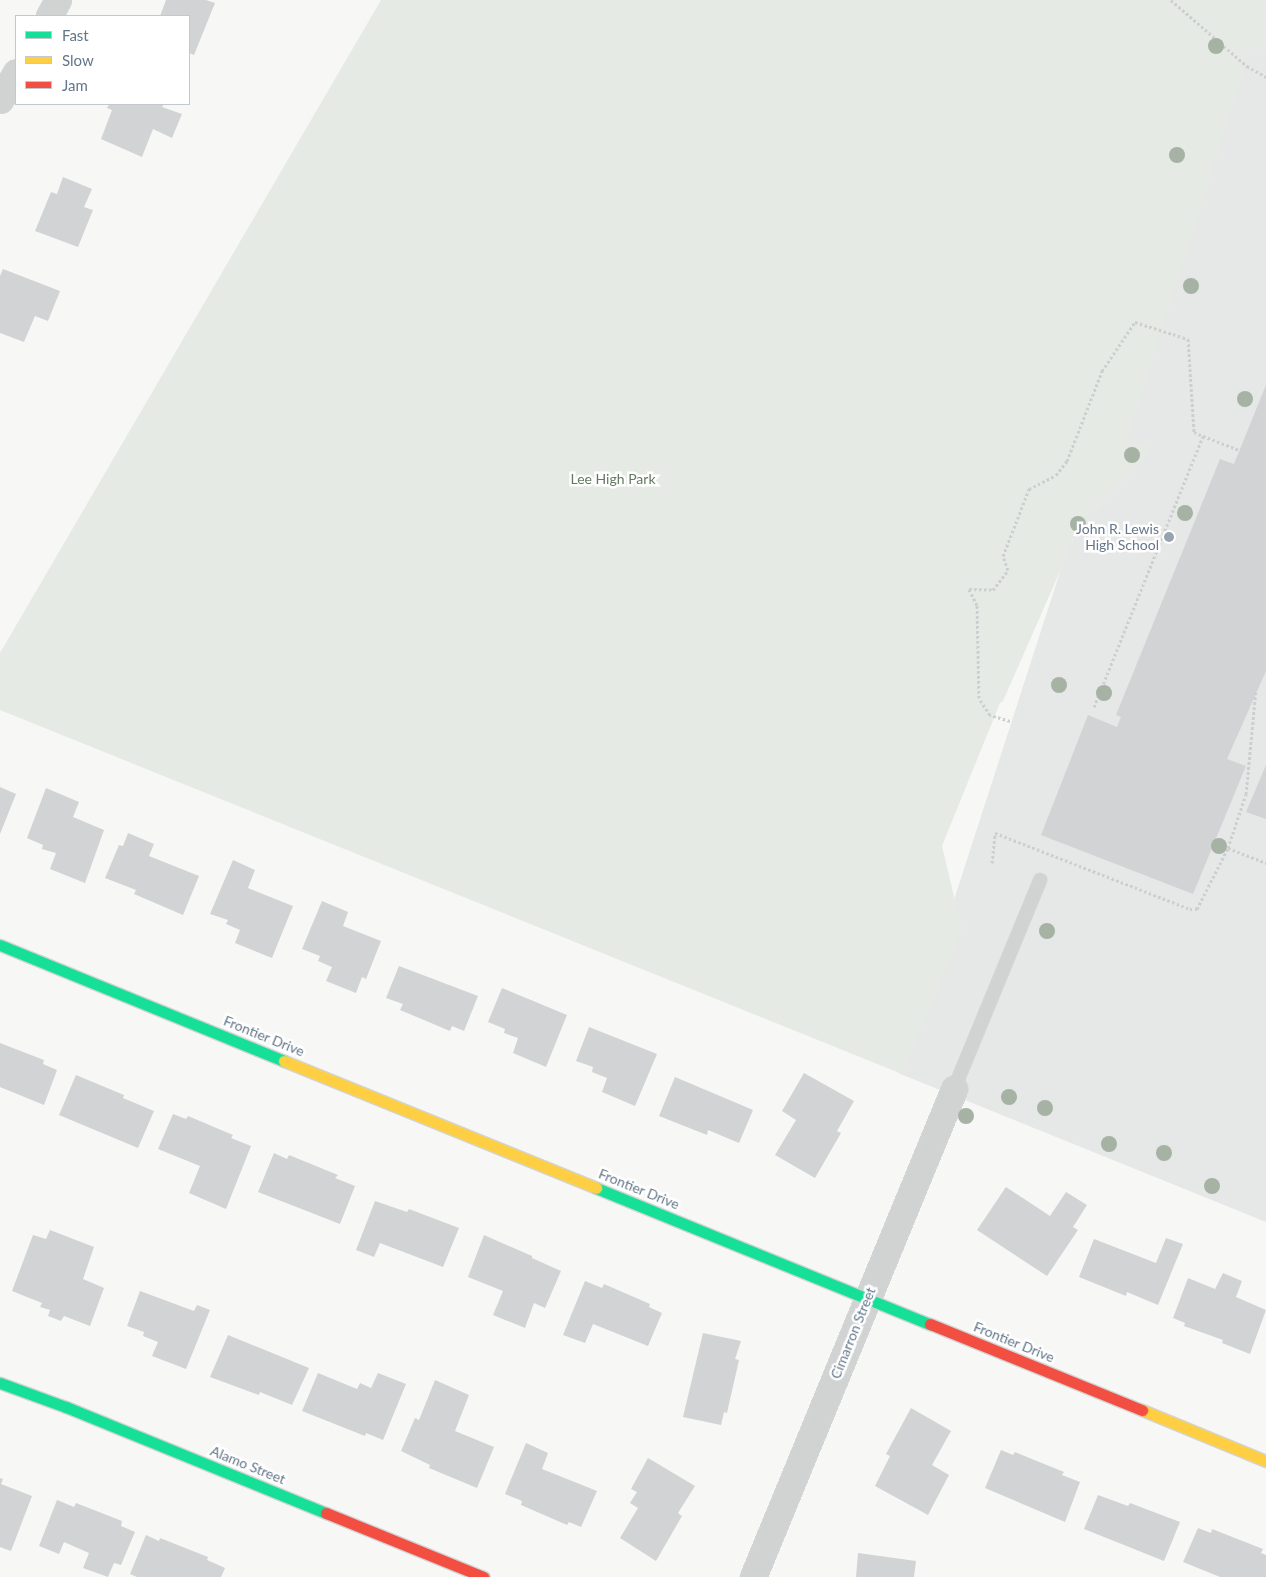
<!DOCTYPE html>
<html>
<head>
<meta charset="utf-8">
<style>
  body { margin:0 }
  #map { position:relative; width:1266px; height:1577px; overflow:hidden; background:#f7f7f6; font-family:Lato,sans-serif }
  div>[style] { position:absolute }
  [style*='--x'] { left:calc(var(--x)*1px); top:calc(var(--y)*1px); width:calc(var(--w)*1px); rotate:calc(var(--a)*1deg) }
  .built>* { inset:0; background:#e6e7e7 }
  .green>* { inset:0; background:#e6eae4 }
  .building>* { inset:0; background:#d2d3d4 }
  .path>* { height:3px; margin-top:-1.5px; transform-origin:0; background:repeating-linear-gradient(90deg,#cccecf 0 2.5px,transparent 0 5px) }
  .roads { filter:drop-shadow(1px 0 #d2d4d5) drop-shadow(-1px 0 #d2d4d5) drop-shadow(0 1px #d2d4d5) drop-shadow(0 -1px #d2d4d5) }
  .lane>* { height:12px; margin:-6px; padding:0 6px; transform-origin:6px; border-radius:6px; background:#d1d2d2 }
  .street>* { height:25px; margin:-12.5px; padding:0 12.5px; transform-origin:12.5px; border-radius:12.5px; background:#d1d2d2 }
  .fast>* { height:11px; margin:-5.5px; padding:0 5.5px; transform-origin:5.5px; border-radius:5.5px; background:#16e098 }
  .slow>* { height:11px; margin:-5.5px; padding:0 5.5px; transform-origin:5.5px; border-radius:5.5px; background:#ffcf43 }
  .jam>* { height:11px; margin:-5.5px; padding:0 5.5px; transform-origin:5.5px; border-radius:5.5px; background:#f24e42 }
  .trees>* { width:16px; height:16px; margin:-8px; border-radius:50%; background:#a6b2a4 }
  .dots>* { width:14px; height:14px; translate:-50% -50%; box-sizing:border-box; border:2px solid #fff; border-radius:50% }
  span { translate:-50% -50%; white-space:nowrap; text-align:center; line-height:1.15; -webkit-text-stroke:5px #fff; paint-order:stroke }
  .park-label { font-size:14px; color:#647a60 }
  .poi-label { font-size:14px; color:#647689 }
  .right { translate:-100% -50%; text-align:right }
  .street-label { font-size:14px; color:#647689 }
  .legend { position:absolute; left:15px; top:15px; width:175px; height:90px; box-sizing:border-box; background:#fff; border:1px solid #c1c8d0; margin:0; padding:6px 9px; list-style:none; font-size:15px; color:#647689 }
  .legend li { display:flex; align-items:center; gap:10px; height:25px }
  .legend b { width:25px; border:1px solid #c1c8d0 }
</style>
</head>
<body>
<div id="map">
  <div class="built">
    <div style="clip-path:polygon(1245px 0,1266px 0,1266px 1222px,898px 1073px)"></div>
  </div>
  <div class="green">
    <div style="clip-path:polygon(381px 0,1266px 0,1266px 51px,1251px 47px,1127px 440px,1145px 444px,1148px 453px,1097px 510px,1091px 511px,1076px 535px,1003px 701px,1000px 703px,942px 846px,962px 930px,902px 1074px,0 710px,0 653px)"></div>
  </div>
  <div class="building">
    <div style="clip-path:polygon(166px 0,206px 0,215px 3px,194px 55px,189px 53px,189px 16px,160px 16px)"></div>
    <div style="clip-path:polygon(109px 104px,164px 104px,162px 107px,182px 114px,172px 138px,153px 129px,142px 157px,101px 139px,112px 110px,107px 108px)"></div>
    <div style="clip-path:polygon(63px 177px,92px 189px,84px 207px,93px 210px,78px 247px,35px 231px,51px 192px,57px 194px)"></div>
    <div style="clip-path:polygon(3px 269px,60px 291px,48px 321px,35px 316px,24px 342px,0 333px,0 276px)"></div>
    <div style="clip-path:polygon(1266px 385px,1266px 671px,1227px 759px,1246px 766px,1193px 894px,1041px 835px,1088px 715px,1117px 727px,1121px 717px,1116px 715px,1220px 459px,1234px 464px)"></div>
    <div style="clip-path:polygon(1266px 765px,1266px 819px,1246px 812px)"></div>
    <div style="clip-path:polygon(0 787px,16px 794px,0 834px)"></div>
    <div style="clip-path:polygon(46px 788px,79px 802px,73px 817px,104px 830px,85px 883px,50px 869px,56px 853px,42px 849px,43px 845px,27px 838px)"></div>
    <div style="clip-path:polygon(128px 833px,154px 844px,149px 856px,199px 876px,183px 915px,134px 894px,136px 890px,105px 878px,119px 845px,123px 846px)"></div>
    <div style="clip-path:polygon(233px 860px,255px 870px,248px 888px,293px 906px,272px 958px,235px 943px,240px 930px,226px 924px,228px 920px,210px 914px)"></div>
    <div style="clip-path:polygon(322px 901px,348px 912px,343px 926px,381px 941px,366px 979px,362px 977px,356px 993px,326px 981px,332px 967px,318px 961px,320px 956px,302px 949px)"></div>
    <div style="clip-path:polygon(399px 966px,478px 996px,464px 1031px,452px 1026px,450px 1031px,400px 1010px,403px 1004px,386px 998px)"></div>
    <div style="clip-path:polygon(502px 988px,567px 1015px,546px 1067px,513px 1053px,518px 1038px,504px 1033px,505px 1029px,488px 1022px)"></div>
    <div style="clip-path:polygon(589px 1027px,657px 1054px,635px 1106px,602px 1092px,607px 1078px,592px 1072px,593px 1067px,576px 1061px)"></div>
    <div style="clip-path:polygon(0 1043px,44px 1060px,43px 1064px,57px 1070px,44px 1105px,0 1087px)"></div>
    <div style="clip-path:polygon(804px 1073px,854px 1101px,837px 1131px,841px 1133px,815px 1178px,775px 1155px,796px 1120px,782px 1111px)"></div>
    <div style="clip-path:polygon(76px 1075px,124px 1095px,123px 1098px,154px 1111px,138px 1148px,59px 1115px)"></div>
    <div style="clip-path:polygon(675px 1077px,753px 1110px,739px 1143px,708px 1130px,707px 1135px,659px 1116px)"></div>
    <div style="clip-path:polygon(173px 1114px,186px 1119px,188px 1116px,233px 1135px,231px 1138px,251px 1146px,226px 1209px,189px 1193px,200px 1166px,158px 1149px)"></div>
    <div style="clip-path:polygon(274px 1153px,287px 1159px,289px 1155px,338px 1175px,335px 1178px,355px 1186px,340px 1224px,258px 1192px)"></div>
    <div style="clip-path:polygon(1006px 1187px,1050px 1216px,1066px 1192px,1087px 1205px,1073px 1227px,1078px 1230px,1047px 1276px,977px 1230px)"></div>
    <div style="clip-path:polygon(375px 1201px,407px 1212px,409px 1209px,459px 1228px,443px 1267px,380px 1243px,374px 1257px,356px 1250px)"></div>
    <div style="clip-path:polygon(50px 1230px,94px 1247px,83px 1279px,104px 1288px,90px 1326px,64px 1316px,61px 1321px,48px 1316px,50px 1310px,40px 1307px,42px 1303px,12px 1291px,33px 1235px,46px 1239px)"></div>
    <div style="clip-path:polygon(484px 1235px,532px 1256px,532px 1258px,561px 1271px,545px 1308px,534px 1303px,525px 1328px,493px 1315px,503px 1291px,468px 1277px)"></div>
    <div style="clip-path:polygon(1166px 1238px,1183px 1244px,1158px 1305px,1127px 1292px,1126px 1296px,1079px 1277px,1094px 1239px,1156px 1263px)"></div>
    <div style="clip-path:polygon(1223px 1273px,1242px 1281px,1236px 1297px,1266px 1310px,1250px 1354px,1222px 1343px,1223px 1340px,1184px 1326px,1185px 1323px,1173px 1318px,1188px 1278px,1215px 1289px)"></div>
    <div style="clip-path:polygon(585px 1281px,602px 1288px,604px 1284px,650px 1304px,649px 1307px,662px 1313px,648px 1346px,593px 1324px,585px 1343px,563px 1335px)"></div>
    <div style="clip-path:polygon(140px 1291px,194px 1311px,197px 1305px,210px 1310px,186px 1369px,152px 1356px,158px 1342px,143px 1336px,144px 1332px,127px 1326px)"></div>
    <div style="clip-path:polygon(703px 1333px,741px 1341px,735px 1359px,739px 1360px,727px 1413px,724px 1412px,721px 1425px,683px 1417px)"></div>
    <div style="clip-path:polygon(228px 1335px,309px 1368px,292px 1405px,260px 1392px,259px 1395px,210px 1377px)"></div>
    <div style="clip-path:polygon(318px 1373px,357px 1389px,360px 1383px,371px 1388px,378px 1373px,406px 1384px,383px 1440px,366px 1433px,365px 1436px,302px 1411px)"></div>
    <div style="clip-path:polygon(435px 1380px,469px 1395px,455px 1431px,494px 1447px,477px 1488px,429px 1468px,430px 1465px,401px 1451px,415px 1418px,419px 1420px)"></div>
    <div style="clip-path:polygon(911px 1408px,951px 1431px,932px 1465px,949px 1475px,928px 1515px,875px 1486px,890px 1456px,886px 1454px)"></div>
    <div style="clip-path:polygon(526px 1443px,548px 1453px,542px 1469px,597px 1491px,581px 1527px,569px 1522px,567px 1525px,521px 1505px,522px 1501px,505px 1494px)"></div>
    <div style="clip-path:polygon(1001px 1450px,1013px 1455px,1015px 1452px,1064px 1472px,1062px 1475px,1080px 1482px,1065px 1522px,985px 1488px)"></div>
    <div style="clip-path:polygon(648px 1458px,695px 1486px,678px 1513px,682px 1516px,656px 1561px,620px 1538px,638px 1508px,630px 1503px,637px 1492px,631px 1489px)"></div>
    <div style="clip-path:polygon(0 1478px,3px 1479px,1px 1484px,32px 1496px,11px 1551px,0 1547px)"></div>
    <div style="clip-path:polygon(1098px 1495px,1128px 1506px,1130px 1503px,1180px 1522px,1164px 1561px,1084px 1529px)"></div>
    <div style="clip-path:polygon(57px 1500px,74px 1507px,76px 1503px,122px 1521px,121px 1526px,135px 1532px,121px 1565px,114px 1563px,108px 1577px,83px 1568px,89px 1553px,64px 1542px,59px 1554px,39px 1546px)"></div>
    <div style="clip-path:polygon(1198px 1528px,1211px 1533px,1212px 1529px,1263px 1549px,1261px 1553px,1266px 1555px,1266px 1577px,1220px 1577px,1183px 1562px)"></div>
    <div style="clip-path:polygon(146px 1535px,159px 1541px,160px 1538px,208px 1557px,207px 1560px,225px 1568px,221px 1577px,137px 1577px,130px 1574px)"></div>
    <div style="clip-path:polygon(858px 1553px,916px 1561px,914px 1577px,856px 1577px)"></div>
  </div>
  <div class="path">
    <div style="--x:1171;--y:0;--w:101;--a:41"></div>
    <div style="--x:1247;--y:66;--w:22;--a:30"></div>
    <div style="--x:1094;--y:707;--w:292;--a:-68.1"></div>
    <div style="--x:1203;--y:436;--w:40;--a:21"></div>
    <div style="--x:1010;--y:721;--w:21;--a:-163"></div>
    <div style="--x:990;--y:715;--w:20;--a:-123"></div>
    <div style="--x:979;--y:698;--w:93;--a:-91.2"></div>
    <div style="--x:977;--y:605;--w:18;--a:-117"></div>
    <div style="--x:969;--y:589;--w:24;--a:2"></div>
    <div style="--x:993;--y:590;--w:25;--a:-53"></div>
    <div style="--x:1008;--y:570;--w:15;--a:-110"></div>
    <div style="--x:1003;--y:556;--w:72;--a:-68.8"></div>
    <div style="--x:1029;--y:489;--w:30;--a:-27"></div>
    <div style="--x:1056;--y:475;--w:18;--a:-52"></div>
    <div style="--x:1067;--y:461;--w:97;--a:-68.7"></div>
    <div style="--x:1102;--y:371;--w:59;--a:-56"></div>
    <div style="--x:1135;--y:322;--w:56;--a:17.8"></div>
    <div style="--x:1188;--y:339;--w:93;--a:86.3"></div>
    <div style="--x:1194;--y:432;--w:10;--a:24"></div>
    <div style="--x:1228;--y:848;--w:41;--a:21.5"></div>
    <div style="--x:992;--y:863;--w:30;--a:-84"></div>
    <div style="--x:995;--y:833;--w:209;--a:21.3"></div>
    <div style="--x:1190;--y:909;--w:7;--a:0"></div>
    <div style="--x:1197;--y:909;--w:68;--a:-63.1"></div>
    <div style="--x:1228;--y:848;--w:57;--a:-71.6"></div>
    <div style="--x:1246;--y:794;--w:104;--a:-84.5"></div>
  </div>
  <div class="roads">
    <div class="lane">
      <div style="--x:954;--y:1089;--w:226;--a:-67.6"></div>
    </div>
    <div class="street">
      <div style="--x:49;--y:16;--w:18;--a:-61"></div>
      <div style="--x:0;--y:100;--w:32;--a:-60"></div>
      <div style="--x:753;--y:1577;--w:528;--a:-67.61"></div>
    </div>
    <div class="fast">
      <div style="--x:0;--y:945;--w:307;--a:22.2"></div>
      <div style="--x:596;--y:1188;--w:361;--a:22.2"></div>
      <div style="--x:0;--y:1383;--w:70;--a:20"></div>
      <div style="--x:66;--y:1407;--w:281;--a:22.2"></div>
    </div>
    <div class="slow">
      <div style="--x:284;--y:1061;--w:337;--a:22.1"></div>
      <div style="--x:1142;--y:1410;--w:134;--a:22.4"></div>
    </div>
    <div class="jam">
      <div style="--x:930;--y:1324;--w:229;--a:22.1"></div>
      <div style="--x:326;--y:1513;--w:170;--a:22.1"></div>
    </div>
  </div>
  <div class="trees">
    <div style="left:1216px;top:46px"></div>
    <div style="left:1177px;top:155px"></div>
    <div style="left:1191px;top:286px"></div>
    <div style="left:1245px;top:399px"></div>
    <div style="left:1132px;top:455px"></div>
    <div style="left:1185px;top:513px"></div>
    <div style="left:1078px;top:524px"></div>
    <div style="left:1059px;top:685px"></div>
    <div style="left:1104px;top:693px"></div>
    <div style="left:1219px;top:846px"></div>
    <div style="left:1047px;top:931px"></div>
    <div style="left:1009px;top:1097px"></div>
    <div style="left:1045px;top:1108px"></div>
    <div style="left:966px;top:1116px"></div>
    <div style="left:1109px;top:1144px"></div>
    <div style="left:1164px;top:1153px"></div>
    <div style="left:1212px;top:1186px"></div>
  </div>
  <div class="dots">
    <div style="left:1169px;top:537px;background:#97a3af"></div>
  </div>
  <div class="park-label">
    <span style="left:613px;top:479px">Lee High Park</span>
  </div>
  <div class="poi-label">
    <span class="right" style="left:1159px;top:537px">John R. Lewis<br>High School</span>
  </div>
  <div class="street-label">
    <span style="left:264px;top:1036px;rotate:22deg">Frontier Drive</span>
    <span style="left:639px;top:1189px;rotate:22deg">Frontier Drive</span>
    <span style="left:853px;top:1333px;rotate:-68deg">Cimarron Street</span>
    <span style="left:1014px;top:1342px;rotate:22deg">Frontier Drive</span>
    <span style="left:248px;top:1465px;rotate:22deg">Alamo Street</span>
  </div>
  <ul class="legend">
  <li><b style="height:6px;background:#16e098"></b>Fast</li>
  <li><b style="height:6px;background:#ffcf43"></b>Slow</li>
  <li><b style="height:6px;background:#f24e42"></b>Jam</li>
  </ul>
</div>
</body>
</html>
